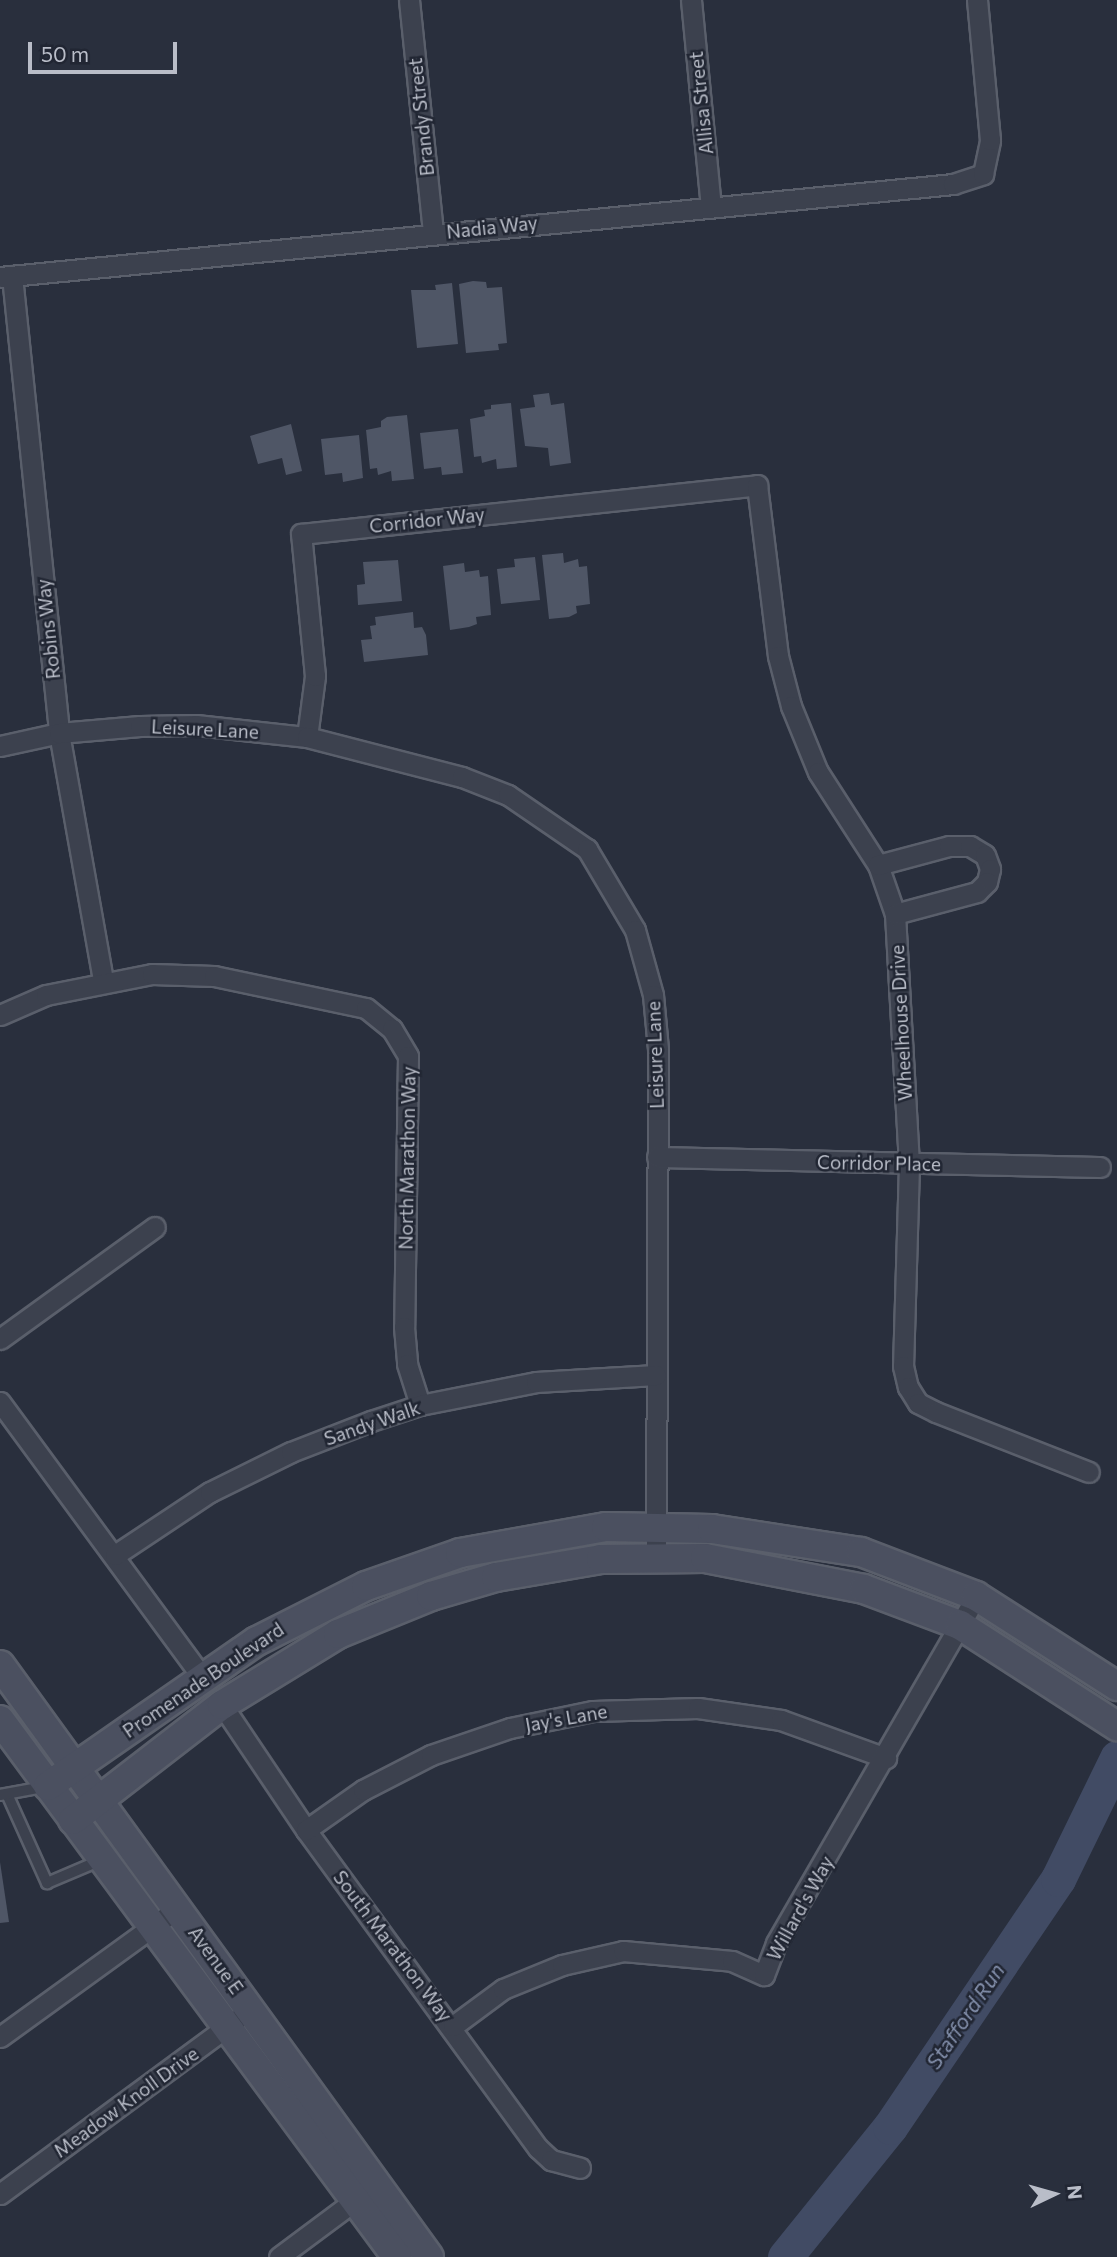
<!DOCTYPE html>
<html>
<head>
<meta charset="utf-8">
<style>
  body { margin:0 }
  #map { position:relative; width:1117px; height:2257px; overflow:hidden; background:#292f3d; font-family:Commissioner,sans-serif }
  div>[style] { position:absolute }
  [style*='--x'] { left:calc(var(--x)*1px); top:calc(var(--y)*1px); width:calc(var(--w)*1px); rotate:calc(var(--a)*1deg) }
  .river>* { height:35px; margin:-17.5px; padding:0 17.5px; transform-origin:17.5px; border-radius:17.5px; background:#414b64 }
  .building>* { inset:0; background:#4f5666 }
  .roads { filter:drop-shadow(2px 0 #5a5f6b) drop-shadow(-2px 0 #5a5f6b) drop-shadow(0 2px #5a5f6b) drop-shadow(0 -2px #5a5f6b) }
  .lane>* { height:10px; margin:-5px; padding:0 5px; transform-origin:5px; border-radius:5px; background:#3c414e }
  .street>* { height:19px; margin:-9.5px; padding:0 9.5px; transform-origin:9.5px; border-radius:9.5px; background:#3c414e }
  .secondary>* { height:28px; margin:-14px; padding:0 14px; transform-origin:14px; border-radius:14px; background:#4b5060 }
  span { translate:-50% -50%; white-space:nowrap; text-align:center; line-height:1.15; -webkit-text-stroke:5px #212633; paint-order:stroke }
  .street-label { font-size:19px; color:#b9bdc8 }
  .water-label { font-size:21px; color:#8490ac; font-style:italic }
  .north { position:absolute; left:1019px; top:2159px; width:70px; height:70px; -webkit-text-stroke:5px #212633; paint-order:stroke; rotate:85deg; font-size:19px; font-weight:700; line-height:28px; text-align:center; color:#b9bdc8 }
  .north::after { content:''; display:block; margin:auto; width:24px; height:32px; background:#b9bdc8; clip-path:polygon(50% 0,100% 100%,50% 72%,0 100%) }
  .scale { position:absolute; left:28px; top:42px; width:149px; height:32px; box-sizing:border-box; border:4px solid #b9bdc8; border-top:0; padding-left:9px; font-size:21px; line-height:24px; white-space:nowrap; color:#b9bdc8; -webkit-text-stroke:5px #212633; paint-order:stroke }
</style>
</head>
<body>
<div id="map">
  <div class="river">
    <div style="--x:785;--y:2257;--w:167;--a:-51.1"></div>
    <div style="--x:890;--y:2127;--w:300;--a:-55.9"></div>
    <div style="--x:1058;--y:1879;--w:135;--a:-64"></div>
  </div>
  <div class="building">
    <div style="clip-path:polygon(473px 281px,486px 282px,487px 288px,502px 287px,507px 343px,498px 344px,499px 350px,466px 353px,459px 284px)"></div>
    <div style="clip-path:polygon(452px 283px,458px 344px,417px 348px,411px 290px,436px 290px,435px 285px)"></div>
    <div style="clip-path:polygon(549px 393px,551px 405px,564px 403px,571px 463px,550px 466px,548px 448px,525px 446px,520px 409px,535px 407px,533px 395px)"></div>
    <div style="clip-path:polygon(511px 403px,517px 467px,497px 469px,496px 459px,482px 463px,481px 456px,474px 457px,470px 419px,485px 416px,484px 410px,491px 409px,491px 405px)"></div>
    <div style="clip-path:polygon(407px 415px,414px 479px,392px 481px,391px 471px,378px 475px,377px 468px,370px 469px,366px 430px,381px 427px,381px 421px,387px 417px)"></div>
    <div style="clip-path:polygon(291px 424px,302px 471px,286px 475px,282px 458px,258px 464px,250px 436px)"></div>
    <div style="clip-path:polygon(458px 429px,463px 473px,442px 475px,441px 467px,424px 469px,420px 433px)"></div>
    <div style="clip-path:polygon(359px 435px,363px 478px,343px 482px,342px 473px,325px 475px,321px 439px)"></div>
    <div style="clip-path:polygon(563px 553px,564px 563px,578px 559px,579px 567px,587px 566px,590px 604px,576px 606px,577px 613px,569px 617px,549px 619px,542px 555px)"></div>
    <div style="clip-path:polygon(535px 557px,540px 600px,501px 604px,497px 569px,515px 567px,514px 559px)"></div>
    <div style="clip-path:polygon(398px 560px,402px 601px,358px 605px,357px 585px,365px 584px,363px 562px)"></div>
    <div style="clip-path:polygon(464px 563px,465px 572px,479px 570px,480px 577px,488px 576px,491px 615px,476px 617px,477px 624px,469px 627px,450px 630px,443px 566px)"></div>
    <div style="clip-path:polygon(413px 612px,414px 628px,422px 627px,426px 635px,428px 655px,364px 662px,361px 640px,372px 639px,370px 626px,376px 625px,375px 617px)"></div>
    <div style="clip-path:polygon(0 1862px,9px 1922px,0 1923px)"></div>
  </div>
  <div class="roads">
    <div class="lane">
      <div style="--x:7;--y:1794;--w:98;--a:65.8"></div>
      <div style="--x:47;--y:1883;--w:56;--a:-22.9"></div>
      <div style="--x:0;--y:1795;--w:45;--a:-10.3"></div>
    </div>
    <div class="street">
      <div style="--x:409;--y:0;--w:234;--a:84.1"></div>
      <div style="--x:691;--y:0;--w:207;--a:84.5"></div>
      <div style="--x:12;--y:276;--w:459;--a:84.1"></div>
      <div style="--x:59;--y:733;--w:252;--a:79.9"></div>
      <div style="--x:0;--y:277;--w:958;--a:-5.57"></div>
      <div style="--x:953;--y:184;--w:32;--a:-18"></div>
      <div style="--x:983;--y:174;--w:35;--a:-78"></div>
      <div style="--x:990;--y:140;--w:141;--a:-95.3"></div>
      <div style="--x:307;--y:737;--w:62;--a:-82.5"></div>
      <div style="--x:315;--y:676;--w:143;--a:-95.6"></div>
      <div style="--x:301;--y:534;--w:459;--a:-6.1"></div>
      <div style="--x:757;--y:485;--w:172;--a:83"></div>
      <div style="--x:778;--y:656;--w:52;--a:75.4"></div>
      <div style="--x:791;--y:706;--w:71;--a:67.8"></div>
      <div style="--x:818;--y:772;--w:111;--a:57.2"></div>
      <div style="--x:878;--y:865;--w:52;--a:70.9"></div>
      <div style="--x:895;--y:914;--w:251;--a:86.8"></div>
      <div style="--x:909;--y:1165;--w:201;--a:91.7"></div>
      <div style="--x:903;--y:1366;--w:22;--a:77"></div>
      <div style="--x:908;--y:1387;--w:19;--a:58"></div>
      <div style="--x:918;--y:1403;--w:20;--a:27"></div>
      <div style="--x:936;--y:1412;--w:164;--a:21.4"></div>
      <div style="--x:0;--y:746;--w:60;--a:-12.4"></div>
      <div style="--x:59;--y:733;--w:81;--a:-4.9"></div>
      <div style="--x:140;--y:726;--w:56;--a:-1"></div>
      <div style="--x:196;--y:725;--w:112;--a:6.2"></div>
      <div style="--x:307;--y:737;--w:160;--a:14.5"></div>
      <div style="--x:462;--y:777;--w:49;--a:21.4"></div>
      <div style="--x:508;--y:795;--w:96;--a:34.4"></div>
      <div style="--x:587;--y:849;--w:94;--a:59.3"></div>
      <div style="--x:635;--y:930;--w:67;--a:74.5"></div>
      <div style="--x:653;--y:995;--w:54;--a:84.7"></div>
      <div style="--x:658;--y:1049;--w:507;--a:90.23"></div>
      <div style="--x:878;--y:865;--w:73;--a:-15"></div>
      <div style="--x:949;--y:846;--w:21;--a:0"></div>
      <div style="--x:970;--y:846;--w:17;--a:31"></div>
      <div style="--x:985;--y:855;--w:15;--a:70"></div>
      <div style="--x:990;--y:869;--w:13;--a:103"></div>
      <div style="--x:987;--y:882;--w:14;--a:135"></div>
      <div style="--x:977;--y:892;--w:85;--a:165"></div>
      <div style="--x:0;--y:1015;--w:50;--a:-23.5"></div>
      <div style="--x:46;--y:995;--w:108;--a:-11.2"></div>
      <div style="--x:152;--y:974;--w:62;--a:1.8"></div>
      <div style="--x:214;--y:976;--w:155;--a:11.9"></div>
      <div style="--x:366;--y:1008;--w:33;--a:39"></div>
      <div style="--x:392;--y:1029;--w:31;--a:59"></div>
      <div style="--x:408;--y:1056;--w:271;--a:90.8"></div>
      <div style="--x:404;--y:1327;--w:37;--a:85"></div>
      <div style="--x:407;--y:1364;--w:43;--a:72.4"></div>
      <div style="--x:657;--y:1157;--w:443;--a:1.3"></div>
      <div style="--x:0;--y:1339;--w:191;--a:-35.9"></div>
      <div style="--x:0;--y:1402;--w:343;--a:53.7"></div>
      <div style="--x:115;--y:1555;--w:114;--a:-33.6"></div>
      <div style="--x:210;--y:1492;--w:90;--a:-26.3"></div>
      <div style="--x:291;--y:1452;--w:86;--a:-21.2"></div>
      <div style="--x:371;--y:1421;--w:52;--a:-18.1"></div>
      <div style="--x:420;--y:1405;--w:118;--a:-11.2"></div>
      <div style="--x:536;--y:1382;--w:120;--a:-3.3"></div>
      <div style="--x:222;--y:1705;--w:151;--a:56.1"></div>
      <div style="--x:306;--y:1830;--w:394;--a:53.9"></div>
      <div style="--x:538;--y:2148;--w:18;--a:43"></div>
      <div style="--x:551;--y:2160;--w:30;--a:15"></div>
      <div style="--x:306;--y:1830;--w:70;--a:-35.1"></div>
      <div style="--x:363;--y:1790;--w:76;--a:-27.2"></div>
      <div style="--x:431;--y:1755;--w:83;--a:-18.9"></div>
      <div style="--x:510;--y:1728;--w:85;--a:-11.6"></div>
      <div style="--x:593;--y:1711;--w:105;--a:-1.6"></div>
      <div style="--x:698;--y:1708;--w:84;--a:8.2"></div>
      <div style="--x:781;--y:1720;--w:112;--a:19.9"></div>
      <div style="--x:453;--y:2026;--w:62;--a:-36.5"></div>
      <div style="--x:503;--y:1989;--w:64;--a:-22.1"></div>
      <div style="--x:562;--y:1965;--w:63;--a:-12.9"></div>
      <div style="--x:623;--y:1951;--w:109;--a:5.2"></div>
      <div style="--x:732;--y:1961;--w:35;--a:24"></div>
      <div style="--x:764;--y:1975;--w:34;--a:-69"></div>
      <div style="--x:776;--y:1943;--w:401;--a:-60"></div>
      <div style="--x:0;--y:2037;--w:220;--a:-35.9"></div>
      <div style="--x:0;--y:2194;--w:293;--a:-36.4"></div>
      <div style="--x:279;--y:2257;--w:107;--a:-36.7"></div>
    </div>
    <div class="secondary">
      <div style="--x:0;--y:1665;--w:731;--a:54.07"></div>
      <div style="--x:0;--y:1720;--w:668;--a:53.52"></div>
      <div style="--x:48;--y:1786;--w:254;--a:-34.8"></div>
      <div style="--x:257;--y:1641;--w:122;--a:-26.8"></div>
      <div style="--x:366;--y:1586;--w:100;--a:-19.3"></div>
      <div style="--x:460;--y:1553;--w:148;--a:-10.1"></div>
      <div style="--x:606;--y:1527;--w:106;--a:1.1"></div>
      <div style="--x:712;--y:1529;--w:151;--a:8.8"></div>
      <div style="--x:861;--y:1552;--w:123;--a:20.9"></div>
      <div style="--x:976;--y:1596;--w:167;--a:32.6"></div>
      <div style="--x:73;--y:1820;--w:188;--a:-37.7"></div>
      <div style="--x:222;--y:1705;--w:136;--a:-31.5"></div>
      <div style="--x:338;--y:1634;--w:100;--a:-22.2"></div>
      <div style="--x:431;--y:1596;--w:68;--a:-16.3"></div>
      <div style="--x:496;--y:1577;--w:107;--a:-9.7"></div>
      <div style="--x:601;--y:1559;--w:104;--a:-0.6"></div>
      <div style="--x:705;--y:1558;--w:162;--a:11"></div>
      <div style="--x:864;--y:1589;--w:103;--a:20.6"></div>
      <div style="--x:960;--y:1625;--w:187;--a:32.8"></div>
    </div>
  </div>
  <div class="street-label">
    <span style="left:701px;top:103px;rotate:-96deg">Allisa Street</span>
    <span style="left:421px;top:117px;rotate:-96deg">Brandy Street</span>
    <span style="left:492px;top:227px;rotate:-6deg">Nadia Way</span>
    <span style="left:427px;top:520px;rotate:-6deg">Corridor Way</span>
    <span style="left:48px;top:629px;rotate:-96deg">Robins Way</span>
    <span style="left:205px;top:729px;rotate:3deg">Leisure Lane</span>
    <span style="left:901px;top:1023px;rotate:-93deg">Wheelhouse Drive</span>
    <span style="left:655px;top:1055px;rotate:-92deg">Leisure Lane</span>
    <span style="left:407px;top:1158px;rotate:-89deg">North Marathon Way</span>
    <span style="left:879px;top:1163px;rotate:1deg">Corridor Place</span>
    <span style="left:372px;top:1423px;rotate:-19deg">Sandy Walk</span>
    <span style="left:203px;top:1680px;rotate:-34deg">Promenade Boulevard</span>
    <span style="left:566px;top:1718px;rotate:-10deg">Jay's Lane</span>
    <span style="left:800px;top:1908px;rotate:-61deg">Willard's Way</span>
    <span style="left:393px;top:1946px;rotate:53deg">South Marathon Way</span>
    <span style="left:216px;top:1960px;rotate:54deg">Avenue E</span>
    <span style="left:126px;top:2102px;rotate:-36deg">Meadow Knoll Drive</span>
  </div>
  <div class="water-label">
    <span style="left:965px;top:2016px;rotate:-56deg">Stafford Run</span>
  </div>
  <div class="north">N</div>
  <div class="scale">50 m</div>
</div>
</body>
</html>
